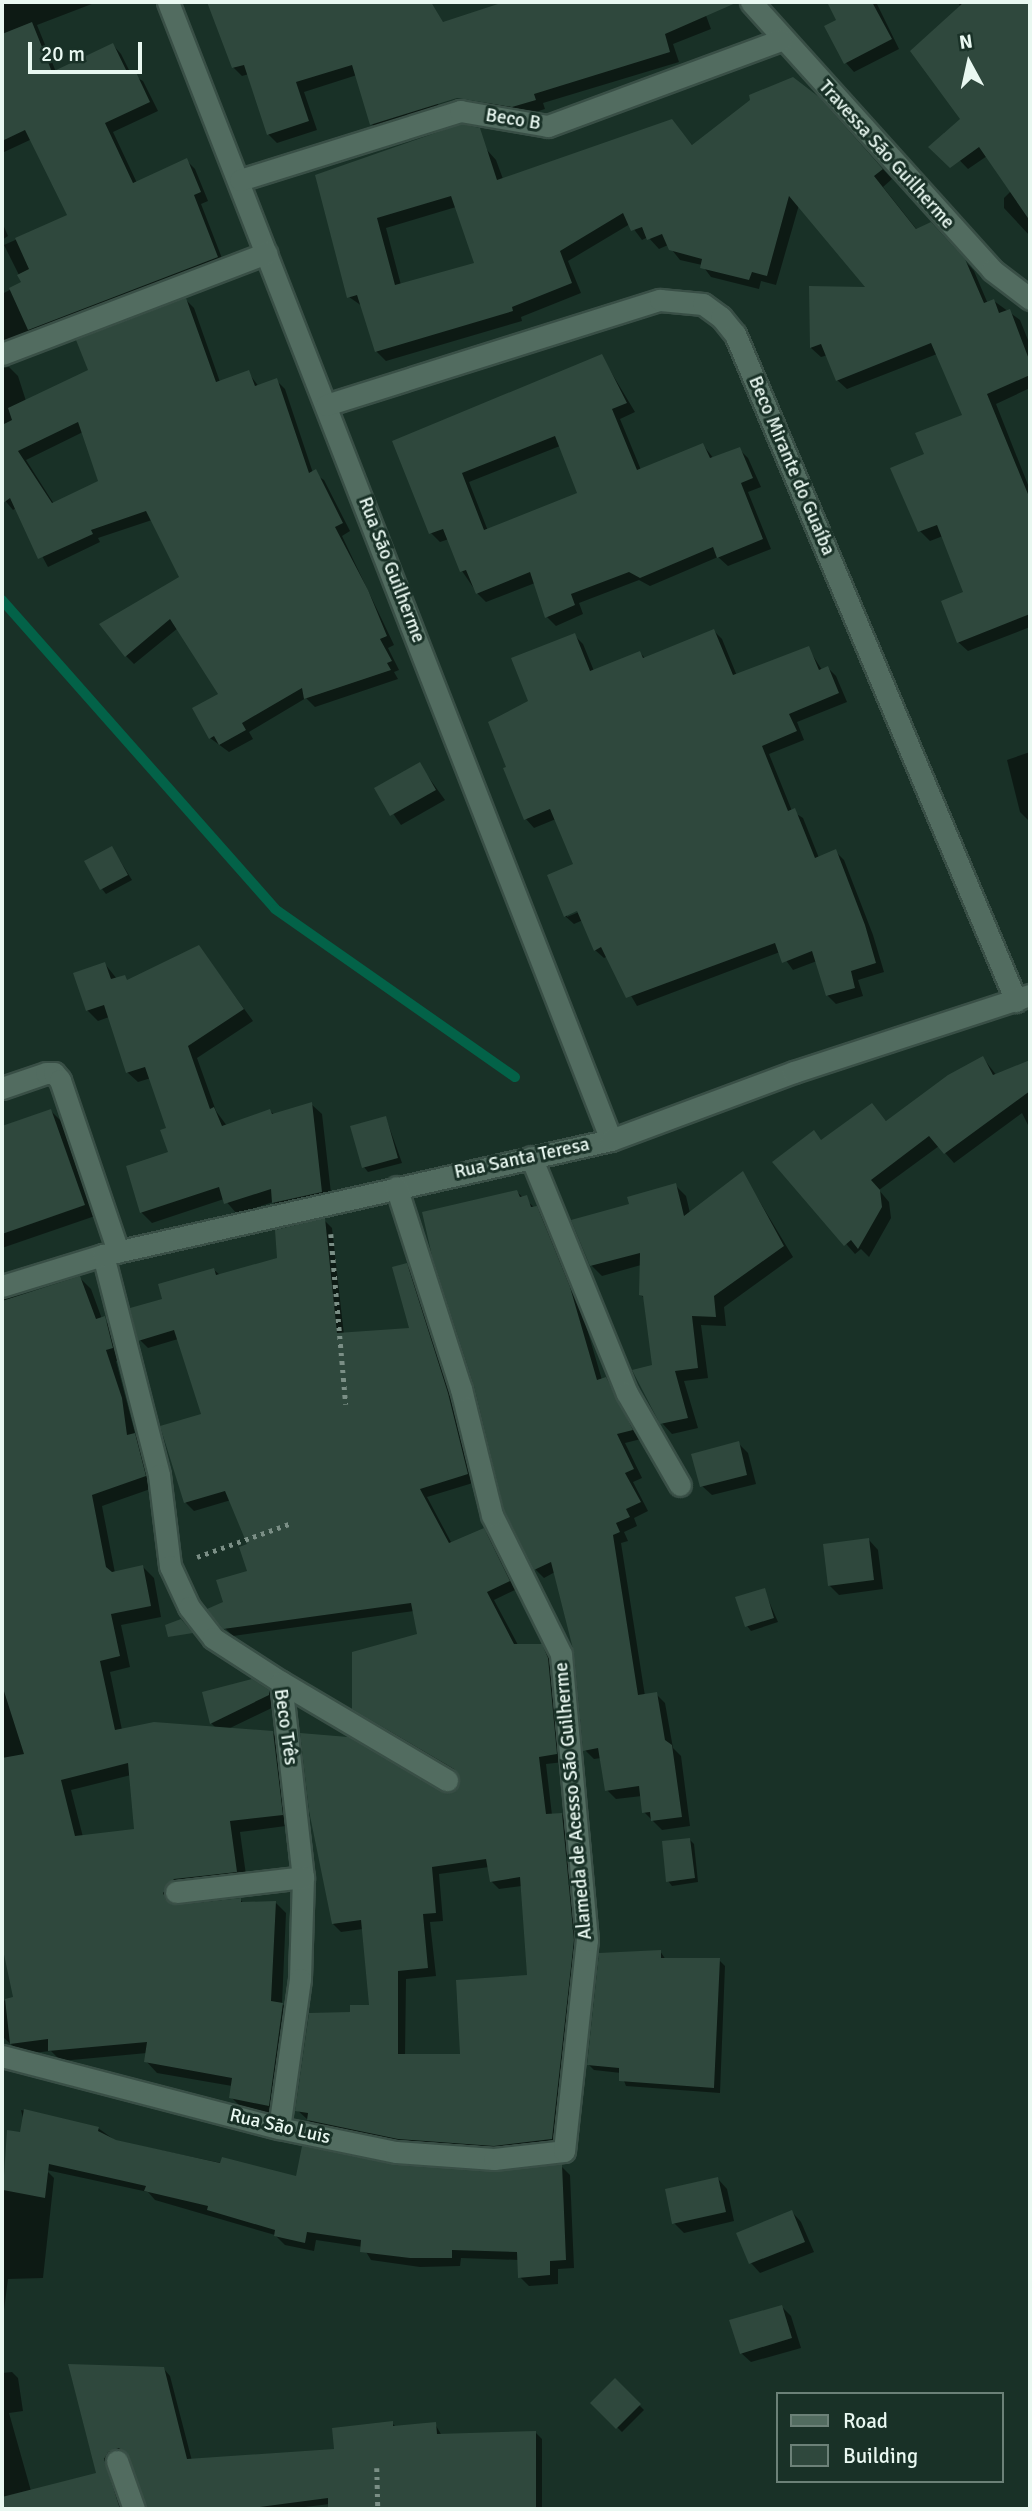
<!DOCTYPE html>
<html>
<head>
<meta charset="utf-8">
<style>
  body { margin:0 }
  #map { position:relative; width:1032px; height:2511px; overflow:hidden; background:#193127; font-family:Signika,sans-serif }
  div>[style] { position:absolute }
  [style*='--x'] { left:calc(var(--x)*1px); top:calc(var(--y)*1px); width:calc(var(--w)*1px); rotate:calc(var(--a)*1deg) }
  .shadow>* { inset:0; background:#0007 }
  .stream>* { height:10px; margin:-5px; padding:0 5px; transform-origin:5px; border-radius:5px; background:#036248 }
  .building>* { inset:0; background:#2f483d }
  .path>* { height:4.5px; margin-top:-2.25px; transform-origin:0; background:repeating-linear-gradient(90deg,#7b8f86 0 3.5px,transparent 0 8.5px) }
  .roads { filter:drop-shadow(2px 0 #394f46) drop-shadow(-2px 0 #394f46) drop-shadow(0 2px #394f46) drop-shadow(0 -2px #394f46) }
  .minor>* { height:21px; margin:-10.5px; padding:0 10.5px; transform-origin:10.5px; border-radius:10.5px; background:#526c60 }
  span { translate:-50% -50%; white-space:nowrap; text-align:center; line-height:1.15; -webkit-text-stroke:6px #193127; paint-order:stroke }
  .street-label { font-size:19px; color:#e9f8f1 }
  .frame { position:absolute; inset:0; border:4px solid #e9f8f1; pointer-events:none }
  .legend { position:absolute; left:776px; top:2392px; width:228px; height:91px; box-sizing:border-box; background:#193127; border:2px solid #6c8178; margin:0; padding:9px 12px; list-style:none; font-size:21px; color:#e9f8f1 }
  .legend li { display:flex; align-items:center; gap:14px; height:35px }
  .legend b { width:35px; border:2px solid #6c8178 }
  .north { position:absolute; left:934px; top:28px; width:70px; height:70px; -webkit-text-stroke:5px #193127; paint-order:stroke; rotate:352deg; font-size:19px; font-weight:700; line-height:28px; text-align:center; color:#e9f8f1 }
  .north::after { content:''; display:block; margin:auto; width:24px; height:32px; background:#e9f8f1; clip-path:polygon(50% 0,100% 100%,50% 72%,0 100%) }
  .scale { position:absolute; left:28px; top:42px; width:114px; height:32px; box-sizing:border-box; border:4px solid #e9f8f1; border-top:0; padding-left:9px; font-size:21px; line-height:24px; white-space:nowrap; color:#e9f8f1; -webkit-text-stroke:5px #193127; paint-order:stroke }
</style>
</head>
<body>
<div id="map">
  <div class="shadow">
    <div style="clip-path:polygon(2px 2px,97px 2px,37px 25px,56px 72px,113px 45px,121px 54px,131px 74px,143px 81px,158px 111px,113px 132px,137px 183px,187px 161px,195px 169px,208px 201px,201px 204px,225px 266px,2px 355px,2px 294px,23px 283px,4px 245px,69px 216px,32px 139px,2px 153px)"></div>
    <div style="clip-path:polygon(209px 2px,399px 2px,442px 115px,381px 134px,372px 124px,357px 75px,304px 92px,317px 130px,277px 143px,268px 134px,249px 74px,242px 76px,233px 67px)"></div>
    <div style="clip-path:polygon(510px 2px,701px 2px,711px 29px,673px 44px,679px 62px,543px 103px,545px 109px,523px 116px,495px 111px,485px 101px,459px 19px)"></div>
    <div style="clip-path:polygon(829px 2px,876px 2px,899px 49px,854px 72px,846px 63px,838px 20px)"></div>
    <div style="clip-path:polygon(957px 2px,1030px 2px,1030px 236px,1004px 208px,1004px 198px,1011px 191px,987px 156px,968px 169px,941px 141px,946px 137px,944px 133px,963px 119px,961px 7px)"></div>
    <div style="clip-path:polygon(evenodd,828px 109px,892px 179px,883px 187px,918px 231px,941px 234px,974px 271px,988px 304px,994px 301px,1020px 320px,1030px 345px,1030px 388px,996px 404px,1030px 490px,1030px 627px,968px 651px,958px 642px,965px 593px,943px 536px,930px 541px,920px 531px,926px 455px,964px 416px,937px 354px,847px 389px,837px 380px,828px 355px,821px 357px,811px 348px,811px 288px,868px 289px,799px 205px,776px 285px,761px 281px,759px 289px,711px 277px,702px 265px,680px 260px,668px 245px,659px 249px,648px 237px,642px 240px,630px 224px,568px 261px,581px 293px,521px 317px,522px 321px,386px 361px,376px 351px,362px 306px,349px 297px,317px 176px,487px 150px,496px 160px,503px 179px,672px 121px,693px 146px,828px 109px,456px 207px,476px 264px,401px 285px,386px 228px,456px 207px)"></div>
    <div style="clip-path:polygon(2px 222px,8px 236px,2px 240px)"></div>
    <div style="clip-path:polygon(evenodd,186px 300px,194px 308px,220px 382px,248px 372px,259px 387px,276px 380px,285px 389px,313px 473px,324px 480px,350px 531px,342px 536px,394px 645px,388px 648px,399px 670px,394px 672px,398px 679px,315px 707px,306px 698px,249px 732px,253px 739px,229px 752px,210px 738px,221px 695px,178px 628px,134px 664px,126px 656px,181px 577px,152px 520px,98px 538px,100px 542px,48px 567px,16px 508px,13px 510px,2px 497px,2px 368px,9px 367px,18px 376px,26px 401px,90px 371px,186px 300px,83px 432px,100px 482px,54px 504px,26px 460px,83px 432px)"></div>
    <div style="clip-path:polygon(evenodd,602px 357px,635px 412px,620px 419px,641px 470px,703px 445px,714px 459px,739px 449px,748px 458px,761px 487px,748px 492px,771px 549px,728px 566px,718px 557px,650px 586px,639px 580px,579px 603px,583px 614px,556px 626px,547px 617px,535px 583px,486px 602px,477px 593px,462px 571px,449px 539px,440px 542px,431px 533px,394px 442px,602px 357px,560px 446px,579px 494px,488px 531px,469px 482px,560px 446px)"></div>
    <div style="clip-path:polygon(evenodd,714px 631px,722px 639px,737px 676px,808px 648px,822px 670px,828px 668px,836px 676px,847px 702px,797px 722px,804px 740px,769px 754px,792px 811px,803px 818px,819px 858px,835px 851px,844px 860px,873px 935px,884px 972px,858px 980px,863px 996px,836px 1004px,827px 995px,817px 961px,793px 970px,780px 952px,637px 1006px,608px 956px,604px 958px,595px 950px,583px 920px,574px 924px,565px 916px,575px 865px,556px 819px,534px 828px,526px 819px,531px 702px,574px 635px,583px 644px,594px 671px,640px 653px,646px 659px,714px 631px,586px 909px,567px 917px,567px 913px,586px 909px)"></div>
    <div style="clip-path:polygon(1030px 752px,1030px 821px,1029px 821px,1020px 812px,1007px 760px)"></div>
    <div style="clip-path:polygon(419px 764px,445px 800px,401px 825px,376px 789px)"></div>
    <div style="clip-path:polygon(112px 848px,132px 880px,106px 894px,102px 889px)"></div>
    <div style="clip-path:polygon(199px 947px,253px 1021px,197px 1058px,216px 1111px,227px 1126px,270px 1111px,275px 1115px,311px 1104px,322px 1114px,332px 1202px,285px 1213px,273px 1202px,237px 1214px,224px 1199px,152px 1223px,141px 1212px,170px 1153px,168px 1129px,151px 1078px,138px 1082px,127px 1072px,109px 1017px,98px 1021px,87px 1010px,105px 964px,117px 979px,128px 981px)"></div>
    <div style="clip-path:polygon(983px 1058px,997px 1076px,1030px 1062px,1030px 1129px,1022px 1113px,954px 1163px,939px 1146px,879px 1190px,889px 1202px,891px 1218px,869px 1257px,861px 1249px,855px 1254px,774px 1162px,822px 1142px,872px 1105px,887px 1122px)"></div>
    <div style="clip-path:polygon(51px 1111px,62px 1122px,95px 1216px,2px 1248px,2px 1128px)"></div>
    <div style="clip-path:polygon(386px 1118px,402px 1163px,368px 1172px,364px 1167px)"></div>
    <div style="clip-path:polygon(743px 1174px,793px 1257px,724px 1307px,726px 1326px,701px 1325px,708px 1378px,684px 1381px,698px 1428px,672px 1434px,662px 1423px,645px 1299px,641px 1295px,641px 1265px,602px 1276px,591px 1265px,631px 1205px,675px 1185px,686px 1196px,690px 1213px)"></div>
    <div style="clip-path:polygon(517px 1192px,545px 1217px,578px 1298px,602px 1380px,615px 1388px,641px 1439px,625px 1443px,642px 1478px,633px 1482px,648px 1511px,634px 1518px,637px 1526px,624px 1532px,628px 1541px,621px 1543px,645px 1696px,656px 1694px,665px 1703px,673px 1748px,681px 1756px,690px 1826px,662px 1830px,644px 1812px,642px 1796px,616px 1799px,607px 1790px,601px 1758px,594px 1759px,585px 1750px,576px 1653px,555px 1572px,544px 1578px,535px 1569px)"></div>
    <div style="clip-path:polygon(evenodd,324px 1220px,332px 1228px,344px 1335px,412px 1329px,406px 1265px,414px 1273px,456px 1402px,476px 1482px,427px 1497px,452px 1544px,483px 1530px,492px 1538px,517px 1589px,494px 1600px,518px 1645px,541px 1646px,556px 1667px,564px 1762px,546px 1764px,552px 1815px,562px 1814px,570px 1823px,581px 1949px,560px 2147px,503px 2153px,407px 2146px,317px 2128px,297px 2110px,352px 2014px,371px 2007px,363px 1929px,341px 1932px,333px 1924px,441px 1793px,455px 1793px,462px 1779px,354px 1708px,419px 1636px,414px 1611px,233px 1636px,225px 1628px,226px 1603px,249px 1572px,250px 1545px,231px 1500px,194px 1511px,186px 1503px,162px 1427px,203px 1415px,178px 1339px,148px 1348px,140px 1340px,164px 1300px,214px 1270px,220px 1275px,279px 1260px,324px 1220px,489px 1867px,491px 1881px,499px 1889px,522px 1886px,529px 1976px,461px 2056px,405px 2056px,406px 1979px,436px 1976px,430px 1922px,443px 1921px,439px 1874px,489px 1867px)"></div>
    <div style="clip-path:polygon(evenodd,80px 1278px,91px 1289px,102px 1319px,115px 1329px,123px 1359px,116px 1361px,136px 1437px,145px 1446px,156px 1487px,102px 1506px,115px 1573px,143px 1567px,154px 1578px,161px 1617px,121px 1625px,130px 1667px,110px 1672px,122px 1730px,217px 1729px,211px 1723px,268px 1691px,278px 1701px,278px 1705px,228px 1729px,273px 1733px,284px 1744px,293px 1825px,240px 1832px,247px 1882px,185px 1890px,173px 1905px,240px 1899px,244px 1904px,275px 1902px,286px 1913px,282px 2004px,294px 2015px,279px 2116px,242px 2108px,231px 2097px,232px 2086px,157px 2073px,146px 2061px,147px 2053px,61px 2061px,51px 2051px,22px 2054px,4px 2038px,2px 2001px,15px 1999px,2px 1932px,2px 1893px,7px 1892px,2px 1866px,2px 1300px,80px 1278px,131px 1775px,136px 1831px,83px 1837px,71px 1790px,131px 1775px)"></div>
    <div style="clip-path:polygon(738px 1443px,748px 1453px,756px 1484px,712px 1495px,702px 1486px)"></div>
    <div style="clip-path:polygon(869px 1540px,878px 1550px,883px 1589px,839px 1595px,829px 1585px)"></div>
    <div style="clip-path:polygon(764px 1590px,778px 1622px,751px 1631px,747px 1626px)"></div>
    <div style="clip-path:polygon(690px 1840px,694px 1844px,698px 1882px,672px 1886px,668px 1881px)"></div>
    <div style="clip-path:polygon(660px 1951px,666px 1960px,719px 1960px,725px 1966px,720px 2093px,626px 2086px,621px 2073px,594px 2070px,588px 2064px)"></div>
    <div style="clip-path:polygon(21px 2110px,98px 2128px,116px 2141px,298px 2179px,395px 2167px,493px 2174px,561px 2166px,570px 2175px,574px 2268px,558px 2269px,558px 2284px,529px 2286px,520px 2277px,519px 2260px,461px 2258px,460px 2266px,420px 2267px,371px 2260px,363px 2247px,316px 2240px,314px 2251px,285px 2245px,275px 2235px,155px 2200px,148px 2192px,42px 2169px,33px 2159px)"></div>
    <div style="clip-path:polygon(48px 2172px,54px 2178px,43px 2278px,8px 2279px,2px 2325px,2px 2184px)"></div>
    <div style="clip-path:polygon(718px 2179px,727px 2189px,734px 2221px,684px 2233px,674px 2223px)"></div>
    <div style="clip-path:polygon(792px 2212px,801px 2222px,814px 2252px,760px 2273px,751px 2263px,739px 2234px)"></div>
    <div style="clip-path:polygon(782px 2307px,791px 2316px,801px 2348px,751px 2362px,741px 2353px)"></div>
    <div style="clip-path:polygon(70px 2366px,164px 2369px,170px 2376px,192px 2461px,336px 2450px,392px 2423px,396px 2427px,435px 2424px,442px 2436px,535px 2432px,542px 2439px,542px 2509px,330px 2509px,330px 2504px,288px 2509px,148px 2509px,127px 2454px,114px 2458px,124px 2509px,2px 2509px,2px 2373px,12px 2372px,18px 2378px,23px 2411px,9px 2413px,31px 2491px,98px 2474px)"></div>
    <div style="clip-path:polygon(615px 2381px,644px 2410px,622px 2432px,592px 2403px)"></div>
  </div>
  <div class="stream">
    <div style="--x:2;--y:600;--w:412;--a:48.5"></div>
    <div style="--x:275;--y:909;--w:293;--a:35"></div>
  </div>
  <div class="building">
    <div style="clip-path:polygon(207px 2px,431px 2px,443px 22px,504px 2px,738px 2px,665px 34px,670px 52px,534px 94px,536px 100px,512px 107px,457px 98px,370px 125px,352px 65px,296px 82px,309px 121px,267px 135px,244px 65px,232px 68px)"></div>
    <div style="clip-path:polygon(827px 2px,872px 2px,892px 39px,844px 64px,824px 26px,836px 20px)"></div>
    <div style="clip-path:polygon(964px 2px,1030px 2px,1030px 221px,979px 147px,950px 168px,928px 147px,960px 119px,910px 51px)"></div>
    <div style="clip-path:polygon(32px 22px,52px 72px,113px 43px,128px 74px,135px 70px,150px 102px,105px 123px,133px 183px,187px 158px,201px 192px,194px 195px,218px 257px,28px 330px,9px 288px,21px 282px,17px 275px,29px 269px,15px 238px,67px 215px,25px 130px,2px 141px,2px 34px)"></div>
    <div style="clip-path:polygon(evenodd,793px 77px,819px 97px,883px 169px,874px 176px,916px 229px,931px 222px,965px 259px,984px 303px,994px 299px,999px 313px,1010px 309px,1030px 362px,1030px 375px,987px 394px,1030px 499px,1030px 614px,957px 643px,941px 601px,963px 592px,937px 525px,918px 532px,890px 468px,924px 454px,915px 433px,962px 415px,931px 343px,836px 381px,821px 344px,810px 348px,809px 286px,865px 287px,789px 196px,767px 276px,752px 272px,749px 280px,700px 268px,702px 259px,669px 250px,662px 234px,647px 240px,642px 227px,631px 231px,623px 213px,560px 251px,572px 283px,512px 307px,513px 311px,375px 352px,357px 295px,347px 298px,315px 175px,461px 124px,480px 128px,497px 180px,672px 119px,692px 145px,750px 100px,749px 95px,793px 77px,451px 196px,474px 263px,395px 285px,377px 218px,451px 196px)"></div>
    <div style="clip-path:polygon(evenodd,186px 298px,216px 382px,249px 370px,255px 386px,277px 378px,309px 473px,316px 469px,343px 523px,335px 527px,368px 590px,387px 636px,380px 639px,392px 661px,387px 663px,391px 670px,304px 699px,302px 688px,242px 723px,246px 730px,219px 745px,214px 736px,209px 739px,192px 708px,218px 694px,170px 619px,125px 657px,99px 624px,179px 577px,146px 511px,91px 530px,93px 534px,38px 559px,10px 498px,2px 504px,2px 425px,12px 420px,8px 408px,88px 370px,76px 340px,186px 298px,78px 422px,98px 481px,52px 503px,18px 451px,78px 422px)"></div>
    <div style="clip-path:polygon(evenodd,602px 354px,627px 403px,612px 409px,637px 470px,703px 443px,710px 458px,740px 447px,753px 478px,741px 483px,763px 539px,717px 558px,713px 547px,640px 578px,629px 572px,571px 594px,575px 605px,545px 618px,530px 572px,476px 594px,466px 570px,460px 572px,443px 529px,429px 534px,392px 441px,602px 354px,555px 436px,577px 493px,484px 530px,462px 473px,555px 436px)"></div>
    <div style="clip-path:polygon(714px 629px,733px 675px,809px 646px,819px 670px,828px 666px,839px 693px,789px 714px,797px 731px,762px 746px,788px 811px,795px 808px,815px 858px,836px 849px,865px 925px,876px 963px,851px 971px,855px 988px,826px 996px,812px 951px,782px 963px,775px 943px,626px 998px,601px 947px,594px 951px,577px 911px,564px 917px,547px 875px,573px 864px,550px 809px,524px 820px,503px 768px,506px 767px,488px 722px,528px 701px,511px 658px,575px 633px,590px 671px,640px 651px,643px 658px)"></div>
    <div style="clip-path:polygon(420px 762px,436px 790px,390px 816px,374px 788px)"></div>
    <div style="clip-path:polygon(112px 846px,128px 875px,100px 890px,84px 861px)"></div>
    <div style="clip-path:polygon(199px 945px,244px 1009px,188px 1046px,210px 1109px,214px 1107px,222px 1126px,270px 1109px,272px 1114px,312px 1102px,322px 1192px,272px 1203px,271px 1189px,224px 1204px,219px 1187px,140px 1213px,126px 1166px,168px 1152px,160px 1130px,166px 1128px,145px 1067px,126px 1073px,104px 1005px,86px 1011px,73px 973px,105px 962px,111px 979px,125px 975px,127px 980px)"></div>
    <div style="clip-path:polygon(983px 1056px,993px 1075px,1030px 1060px,1030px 1091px,944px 1154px,929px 1136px,871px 1180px,880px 1190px,882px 1207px,858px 1249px,851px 1240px,844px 1246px,772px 1162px,814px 1130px,821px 1140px,872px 1103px,886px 1121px,948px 1075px)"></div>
    <div style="clip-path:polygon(51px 1109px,85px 1205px,2px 1234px,2px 1126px)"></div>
    <div style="clip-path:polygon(386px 1116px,398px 1158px,362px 1168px,350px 1126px)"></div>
    <div style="clip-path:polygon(743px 1171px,784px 1246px,714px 1296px,716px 1317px,692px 1316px,698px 1368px,675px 1371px,688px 1418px,660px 1424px,632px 1370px,652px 1365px,643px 1296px,639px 1295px,640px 1253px,590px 1266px,571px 1220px,629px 1204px,627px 1197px,676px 1183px,684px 1216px)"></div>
    <div style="clip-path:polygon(517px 1190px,520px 1197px,527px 1195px,531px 1207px,537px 1206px,570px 1287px,597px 1380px,606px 1377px,633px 1430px,617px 1434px,634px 1469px,625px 1473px,641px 1502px,626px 1509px,630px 1517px,616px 1523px,620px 1532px,613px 1535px,638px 1695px,657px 1692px,665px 1740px,672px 1745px,682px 1817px,651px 1821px,650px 1812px,642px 1813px,639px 1786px,605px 1791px,598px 1748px,583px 1751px,574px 1653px,551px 1562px,534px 1570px,504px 1510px,474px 1386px,432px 1256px,422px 1212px)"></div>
    <div style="clip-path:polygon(evenodd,325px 1218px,337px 1333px,409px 1328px,392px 1267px,407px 1263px,448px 1393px,468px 1474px,420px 1489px,449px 1543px,484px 1528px,510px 1581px,487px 1592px,514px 1644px,542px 1644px,548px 1658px,557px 1754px,539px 1757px,546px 1814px,562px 1813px,574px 1940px,552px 2139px,494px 2146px,398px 2139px,307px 2120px,308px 2113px,295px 2111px,309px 2013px,350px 2012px,350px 2005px,369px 2005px,361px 1920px,332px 1924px,309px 1811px,300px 1733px,348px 1737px,441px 1792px,454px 1791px,460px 1779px,454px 1769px,352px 1709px,352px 1652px,417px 1634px,411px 1603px,223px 1629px,207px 1609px,223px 1602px,216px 1580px,247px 1571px,239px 1547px,247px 1544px,225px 1491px,184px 1503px,160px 1426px,201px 1414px,174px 1330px,138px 1341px,130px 1308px,162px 1299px,158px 1284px,214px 1268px,216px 1275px,277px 1258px,275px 1230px,325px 1218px,486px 1859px,490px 1882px,520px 1877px,527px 1975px,456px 1980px,460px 2054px,398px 2054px,398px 1971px,428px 1968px,423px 1914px,436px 1913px,432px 1867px,486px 1859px)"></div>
    <div style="clip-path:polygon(evenodd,80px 1276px,96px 1319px,105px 1316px,113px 1348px,106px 1350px,122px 1398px,127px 1435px,135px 1433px,146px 1476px,92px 1495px,106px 1567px,112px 1572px,143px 1565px,151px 1606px,111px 1614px,120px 1656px,100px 1661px,115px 1730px,154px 1722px,273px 1731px,283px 1815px,230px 1821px,237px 1872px,174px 1879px,163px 1893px,166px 1900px,177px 1905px,241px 1898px,241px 1902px,276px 1901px,271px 2001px,283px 2003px,269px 2106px,229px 2098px,232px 2078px,144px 2062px,147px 2042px,48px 2051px,48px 2039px,10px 2044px,5px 1999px,13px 1997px,2px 1945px,2px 1758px,24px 1754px,2px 1685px,2px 1301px,80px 1276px,128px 1763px,134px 1829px,75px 1836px,61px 1780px,128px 1763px)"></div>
    <div style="clip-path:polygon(739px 1441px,747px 1475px,700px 1487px,691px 1454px)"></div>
    <div style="clip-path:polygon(869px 1538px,874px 1580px,828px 1586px,823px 1544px)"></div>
    <div style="clip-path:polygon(765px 1588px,774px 1618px,745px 1627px,735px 1597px)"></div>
    <div style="clip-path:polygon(181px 1619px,193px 1633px,168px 1637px,165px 1625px)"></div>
    <div style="clip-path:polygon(252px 1679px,269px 1690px,269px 1695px,210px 1724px,202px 1692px)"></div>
    <div style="clip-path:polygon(690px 1838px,695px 1878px,666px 1882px,662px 1841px)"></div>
    <div style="clip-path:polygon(661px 1950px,661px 1958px,720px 1958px,714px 2088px,619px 2081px,619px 2068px,587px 2065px,599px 1953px)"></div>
    <div style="clip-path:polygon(24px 2109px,99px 2127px,98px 2131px,116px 2140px,220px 2163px,222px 2157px,296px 2176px,302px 2146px,395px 2165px,493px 2172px,562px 2164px,566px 2260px,550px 2261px,550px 2275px,518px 2278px,517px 2252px,452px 2250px,452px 2258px,410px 2258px,360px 2252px,361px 2240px,307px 2232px,305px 2243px,274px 2236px,275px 2230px,207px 2210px,208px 2206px,144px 2191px,146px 2186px,49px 2164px,45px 2198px,3px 2190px,7px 2130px,20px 2132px)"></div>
    <div style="clip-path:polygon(718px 2177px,726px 2212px,672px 2224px,665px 2189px)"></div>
    <div style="clip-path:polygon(792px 2210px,805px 2242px,749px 2264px,736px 2233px)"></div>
    <div style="clip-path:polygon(782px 2305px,792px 2338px,740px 2354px,729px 2320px)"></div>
    <div style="clip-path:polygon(68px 2364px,164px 2367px,187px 2459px,334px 2449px,332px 2428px,393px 2421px,393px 2426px,436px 2422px,437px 2434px,536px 2431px,536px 2509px,328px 2509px,328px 2498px,245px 2509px,147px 2509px,129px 2457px,119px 2448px,108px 2452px,104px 2459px,120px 2509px,2px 2509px,2px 2497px,96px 2473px)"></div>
    <div style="clip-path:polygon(615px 2378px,641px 2404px,616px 2429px,590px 2403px)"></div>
  </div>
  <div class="path">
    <div style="--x:331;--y:1234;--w:171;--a:85"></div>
    <div style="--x:197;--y:1557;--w:98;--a:-19.7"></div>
    <div style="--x:377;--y:2468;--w:41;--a:88.6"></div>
  </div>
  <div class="roads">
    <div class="minor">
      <div style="--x:168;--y:2;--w:1221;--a:68.73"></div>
      <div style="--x:751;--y:2;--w:360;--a:48"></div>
      <div style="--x:992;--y:270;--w:48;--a:37.3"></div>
      <div style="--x:240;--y:180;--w:231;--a:-17.4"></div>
      <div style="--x:460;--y:111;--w:89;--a:9.7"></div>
      <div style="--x:548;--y:126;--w:248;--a:-20.3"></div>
      <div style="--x:2;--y:354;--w:283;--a:-20.9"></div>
      <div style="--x:326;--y:405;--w:350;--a:-17.5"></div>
      <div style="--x:660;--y:300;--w:43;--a:5.3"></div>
      <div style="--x:703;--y:304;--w:22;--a:36"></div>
      <div style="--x:721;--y:317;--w:22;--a:51"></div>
      <div style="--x:735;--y:334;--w:724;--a:67.15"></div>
      <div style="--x:2;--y:1088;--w:46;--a:-18.8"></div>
      <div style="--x:46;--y:1073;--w:8;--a:0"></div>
      <div style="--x:54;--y:1073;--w:9;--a:49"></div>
      <div style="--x:60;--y:1080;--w:181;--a:71.3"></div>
      <div style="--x:531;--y:1157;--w:255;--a:67.9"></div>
      <div style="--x:627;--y:1393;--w:106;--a:60.1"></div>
      <div style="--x:103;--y:1255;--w:227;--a:75.7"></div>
      <div style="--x:159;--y:1475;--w:92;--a:83.1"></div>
      <div style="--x:170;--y:1566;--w:45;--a:65.1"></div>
      <div style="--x:189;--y:1607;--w:39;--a:52"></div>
      <div style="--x:213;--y:1638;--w:81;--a:32.9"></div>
      <div style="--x:281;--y:1682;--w:196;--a:83.6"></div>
      <div style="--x:303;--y:1877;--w:102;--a:91.7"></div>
      <div style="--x:300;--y:1979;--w:150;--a:98"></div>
      <div style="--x:2;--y:1286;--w:106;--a:-17.1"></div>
      <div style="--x:103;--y:1255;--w:521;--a:-12.76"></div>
      <div style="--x:611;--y:1140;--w:195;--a:-20.4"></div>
      <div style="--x:794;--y:1072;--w:248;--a:-18.1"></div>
      <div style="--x:281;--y:1682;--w:193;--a:30.6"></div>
      <div style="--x:176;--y:1892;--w:128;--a:-6.7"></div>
      <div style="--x:2;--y:2056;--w:286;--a:14.6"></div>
      <div style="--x:279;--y:2128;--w:119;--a:11.6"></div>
      <div style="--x:396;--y:2152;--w:98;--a:4.1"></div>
      <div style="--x:494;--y:2159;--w:70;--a:-6.5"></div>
      <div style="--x:564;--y:2151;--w:212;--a:-83.8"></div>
      <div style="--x:587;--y:1940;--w:287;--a:-95.2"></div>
      <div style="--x:561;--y:1654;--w:155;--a:-116.4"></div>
      <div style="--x:492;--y:1515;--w:130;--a:-103.8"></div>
      <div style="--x:461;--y:1389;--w:212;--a:-107.8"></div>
      <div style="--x:117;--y:2461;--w:51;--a:70.5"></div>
    </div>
  </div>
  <div class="street-label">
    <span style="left:513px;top:120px;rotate:9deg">Beco B</span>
    <span style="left:886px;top:155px;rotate:48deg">Travessa São Guilherme</span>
    <span style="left:791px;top:466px;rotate:67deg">Beco Mirante do Guaíba</span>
    <span style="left:391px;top:570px;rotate:69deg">Rua São Guilherme</span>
    <span style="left:522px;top:1159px;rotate:-12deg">Rua Santa Teresa</span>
    <span style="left:285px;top:1727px;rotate:82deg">Beco Três</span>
    <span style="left:574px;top:1801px;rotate:-95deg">Alameda de Acesso São Guilherme</span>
    <span style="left:280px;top:2127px;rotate:13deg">Rua São Luis</span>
  </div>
  <div class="frame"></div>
  <ul class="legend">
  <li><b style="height:9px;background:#526c60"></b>Road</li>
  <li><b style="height:19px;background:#2f483d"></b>Building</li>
  </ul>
  <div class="north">N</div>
  <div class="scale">20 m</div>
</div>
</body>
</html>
